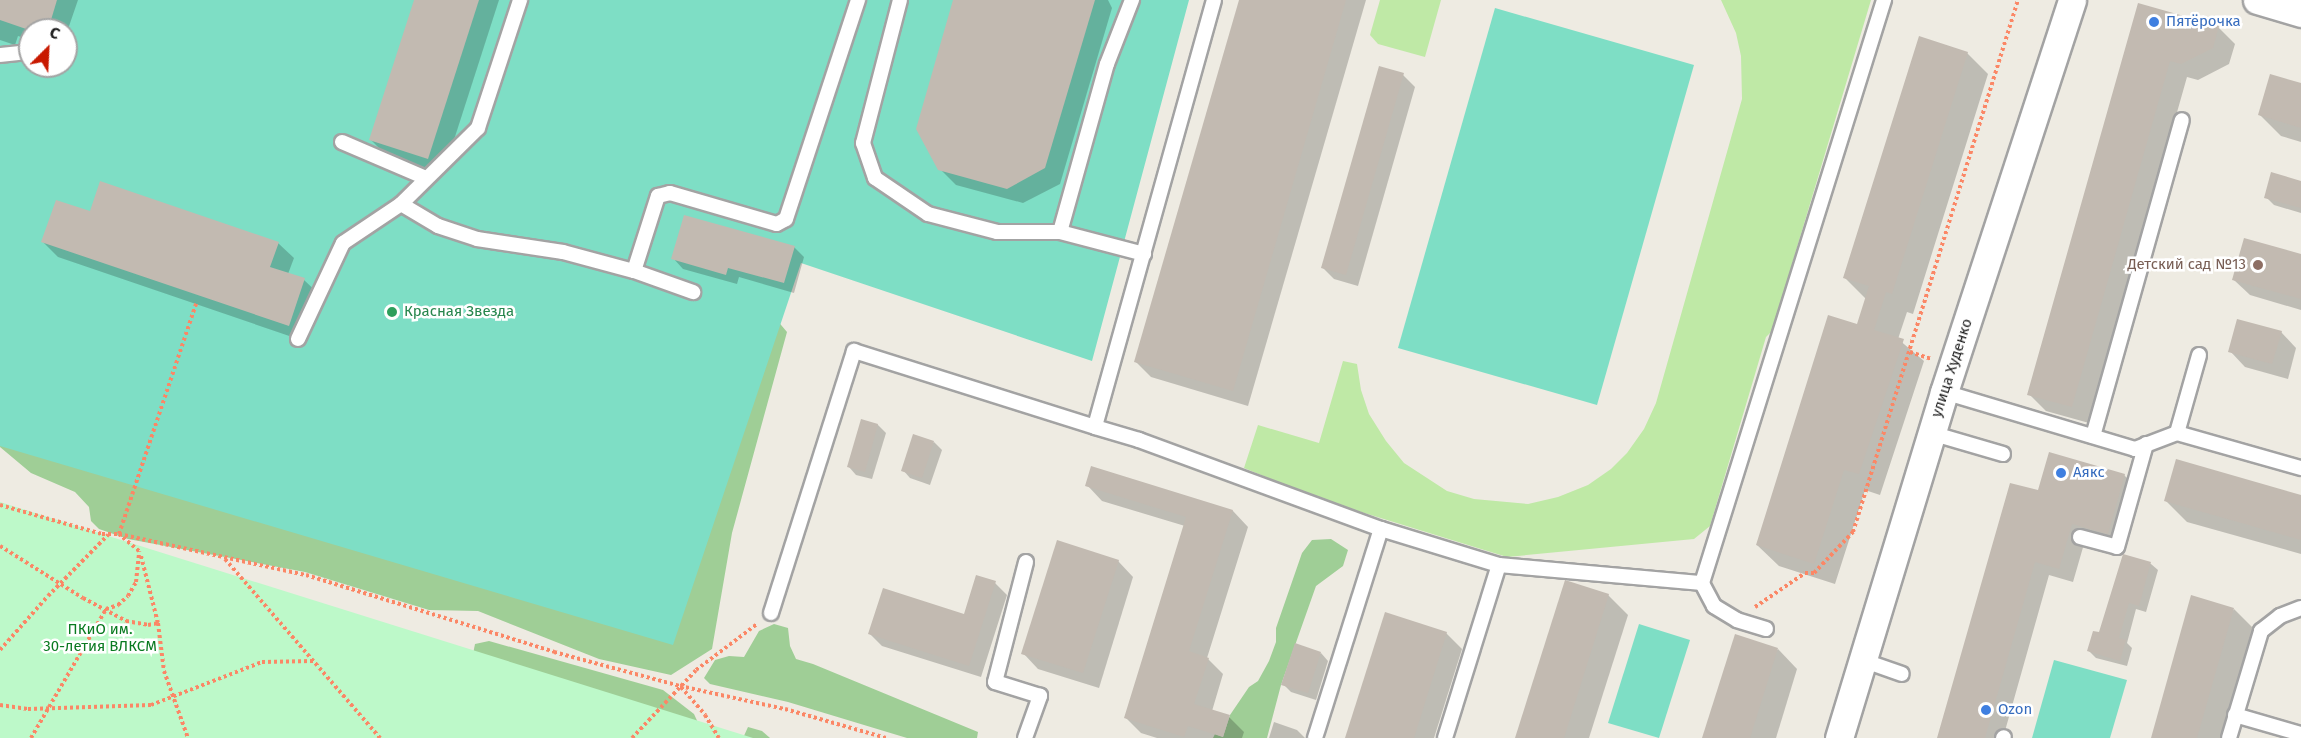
<!DOCTYPE html>
<html>
<head>
<meta charset="utf-8">
<style>
  body { margin:0 }
  #map { position:relative; width:2301px; height:738px; overflow:hidden; background:#eeebe2; font-family:"Fira Sans",sans-serif }
  div>[style] { position:absolute }
  [style*='--x'] { left:calc(var(--x)*1px); top:calc(var(--y)*1px); width:calc(var(--w)*1px); rotate:calc(var(--a)*1deg) }
  .grass>* { inset:0; background:#bfe9a6 }
  .forest>* { inset:0; background:#9fce96 }
  .park>* { inset:0; background:#bdf9c9 }
  .pitch>* { inset:0; background:#7edec5 }
  .shadow>* { inset:0; background:#0003 }
  .building>* { inset:0; background:#c2bab1 }
  .path>* { height:4px; margin-top:-2px; transform-origin:0; background:repeating-linear-gradient(90deg,#fb8766 0 3px,transparent 0 6px) }
  .roads { filter:drop-shadow(2px 0 #a3a3a3) drop-shadow(-2px 0 #a3a3a3) drop-shadow(0 2px #a3a3a3) drop-shadow(0 -2px #a3a3a3) }
  .lane>* { height:14px; margin:-7px; padding:0 7px; transform-origin:7px; border-radius:7px; background:#fff }
  .street>* { height:27px; margin:-13.5px; padding:0 13.5px; transform-origin:13.5px; border-radius:13.5px; background:#fff }
  .dots>* { width:16px; height:16px; translate:-50% -50%; box-sizing:border-box; border:3px solid #fff; border-radius:50% }
  span { translate:-50% -50%; white-space:nowrap; text-align:center; line-height:1.15; -webkit-text-stroke:5px #fff; paint-order:stroke }
  .shop-label { font-size:15px; color:#366cbe }
  .left { translate:0 -50%; text-align:left }
  .education-label { font-size:15px; color:#785e54 }
  .right { translate:-100% -50%; text-align:right }
  .leisure-label { font-size:15px; color:#27864d }
  .street-label { font-size:15px; color:#1c1c1c }
  .park-label { font-size:15px; color:#0a7a21 }
  .north { position:absolute; left:18px; top:18px; width:60px; height:60px; box-sizing:border-box; background:#fff; border:2px solid #a4a4a4; border-radius:50%; rotate:24deg; font-size:16px; font-weight:700; line-height:24px; text-align:center; color:#1c1c1c }
  .north::after { content:''; display:block; margin:auto; width:21px; height:27px; background:#c81900; clip-path:polygon(50% 0,100% 100%,50% 72%,0 100%) }
</style>
</head>
<body>
<div id="map">
  <div class="grass">
    <div style="clip-path:polygon(1380px 0,1441px 0,1425px 57px,1378px 44px,1370px 35px)"></div>
    <div style="clip-path:polygon(1721px 0,1871px 0,1772px 331px,1766px 337px,1710px 526px,1694px 539px,1507px 557px,1319px 499px,1244px 468px,1258px 425px,1319px 443px,1343px 361px,1357px 364px,1361px 390px,1369px 414px,1386px 441px,1404px 463px,1447px 491px,1474px 499px,1528px 504px,1558px 497px,1588px 485px,1611px 469px,1627px 453px,1644px 429px,1656px 403px,1742px 99px,1741px 56px,1736px 33px)"></div>
  </div>
  <div class="forest">
    <div style="clip-path:polygon(776px 319px,787px 332px,732px 533px,712px 649px,671px 675px,599px 659px,478px 611px,429px 610px,305px 572px,128px 539px,99px 529px,91px 521px,89px 507px,75px 492px,31px 473px,0 447px,0 411px)"></div>
    <div style="clip-path:polygon(1331px 539px,1348px 550px,1343px 566px,1316px 586px,1281px 685px,1267px 738px,1213px 738px,1215px 734px,1223px 737px,1230px 715px,1249px 687px,1258px 681px,1269px 661px,1276px 642px,1276px 628px,1302px 553px,1312px 540px)"></div>
    <div style="clip-path:polygon(774px 624px,788px 628px,790px 646px,796px 659px,813px 664px,978px 732px,977px 738px,907px 738px,788px 702px,710px 684px,704px 678px,715px 660px,729px 656px,744px 657px,759px 631px)"></div>
    <div style="clip-path:polygon(489px 641px,663px 690px,694px 714px,705px 738px,471px 664px,475px 644px)"></div>
    <div style="clip-path:polygon(748px 727px,762px 731px,770px 738px,743px 738px)"></div>
  </div>
  <div class="park">
    <div style="clip-path:polygon(0 502px,753px 738px,0 738px)"></div>
  </div>
  <div class="pitch">
    <div style="clip-path:polygon(evenodd,0 0,1189px 0,1092px 361px,801px 263px,673px 645px,0 446px,0 0,30px 30px,66px 30px,66px 66px,30px 66px,30px 30px)"></div>
    <div style="clip-path:polygon(1495px 8px,1694px 65px,1597px 405px,1398px 348px)"></div>
    <div style="clip-path:polygon(1639px 624px,1690px 640px,1659px 738px,1608px 723px)"></div>
    <div style="clip-path:polygon(2054px 660px,2127px 680px,2110px 738px,2032px 738px)"></div>
  </div>
  <div class="shadow">
    <div style="clip-path:polygon(0 0,78px 0,66px 35px,66px 30px,30px 30px,30px 40px,18px 36px,15px 45px,0 40px)"></div>
    <div style="clip-path:polygon(416px 0,499px 0,443px 174px,386px 155px,371px 140px)"></div>
    <div style="clip-path:polygon(955px 0,1108px 0,1112px 8px,1060px 184px,1023px 203px,956px 185px,940px 169px)"></div>
    <div style="clip-path:polygon(1241px 0,1366px 0,1248px 406px,1151px 377px,1136px 362px)"></div>
    <div style="clip-path:polygon(2139px 5px,2218px 27px,2235px 44px,2229px 64px,2198px 80px,2187px 77px,2089px 423px,2046px 411px,2029px 394px)"></div>
    <div style="clip-path:polygon(1967px 53px,1988px 74px,1913px 314px,1907px 312px,1898px 339px,1924px 361px,1880px 495px,1865px 490px,1835px 584px,1779px 566px,1757px 545px,1858px 326px,1866px 299px,1845px 278px)"></div>
    <div style="clip-path:polygon(1403px 75px,1415px 87px,1358px 286px,1334px 279px,1322px 267px)"></div>
    <div style="clip-path:polygon(2301px 84px,2301px 142px,2281px 136px,2260px 115px)"></div>
    <div style="clip-path:polygon(2301px 182px,2301px 213px,2274px 205px,2266px 197px)"></div>
    <div style="clip-path:polygon(91px 213px,278px 243px,294px 258px,288px 274px,304px 280px,320px 295px,304px 341px,58px 257px,43px 242px)"></div>
    <div style="clip-path:polygon(794px 247px,804px 257px,794px 293px,739px 277px,737px 284px,683px 269px,673px 258px)"></div>
    <div style="clip-path:polygon(2301px 256px,2301px 310px,2250px 295px,2234px 280px)"></div>
    <div style="clip-path:polygon(2281px 332px,2296px 348px,2288px 379px,2245px 367px,2230px 351px)"></div>
    <div style="clip-path:polygon(862px 421px,878px 425px,886px 433px,872px 479px,856px 475px,849px 467px)"></div>
    <div style="clip-path:polygon(934px 442px,942px 450px,930px 485px,910px 478px,903px 470px)"></div>
    <div style="clip-path:polygon(1092px 468px,1233px 511px,1248px 527px,1207px 658px,1223px 674px,1212px 711px,1229px 717px,1244px 732px,1242px 738px,1157px 738px,1141px 733px,1125px 717px,1185px 526px,1102px 501px,1087px 485px)"></div>
    <div style="clip-path:polygon(2124px 475px,2138px 489px,2122px 547px,2086px 537px,2073px 582px,2049px 575px,2003px 738px,1939px 738px,2039px 492px)"></div>
    <div style="clip-path:polygon(2301px 496px,2301px 554px,2187px 522px,2166px 501px)"></div>
    <div style="clip-path:polygon(2124px 556px,2151px 564px,2158px 570px,2146px 612px,2136px 609px,2127px 643px,2132px 648px,2127px 666px,2096px 658px,2089px 651px,2100px 634px)"></div>
    <div style="clip-path:polygon(1118px 561px,1133px 577px,1099px 688px,1038px 669px,1023px 653px)"></div>
    <div style="clip-path:polygon(995px 583px,1007px 595px,981px 677px,882px 646px,870px 634px,965px 615px)"></div>
    <div style="clip-path:polygon(1608px 595px,1628px 615px,1589px 738px,1517px 738px)"></div>
    <div style="clip-path:polygon(2234px 609px,2255px 630px,2224px 738px,2153px 738px)"></div>
    <div style="clip-path:polygon(1446px 633px,1462px 649px,1434px 738px,1347px 738px)"></div>
    <div style="clip-path:polygon(1778px 649px,1797px 669px,1776px 738px,1704px 738px)"></div>
    <div style="clip-path:polygon(1321px 653px,1328px 661px,1316px 700px,1291px 692px,1283px 684px)"></div>
    <div style="clip-path:polygon(1274px 722px,1297px 730px,1305px 738px,1269px 738px)"></div>
  </div>
  <div class="building">
    <div style="clip-path:polygon(0 0,57px 0,48px 30px,29px 30px,0 20px)"></div>
    <div style="clip-path:polygon(414px 0,479px 0,428px 159px,369px 140px)"></div>
    <div style="clip-path:polygon(953px 0,1095px 0,1045px 168px,1007px 189px,938px 170px,916px 129px)"></div>
    <div style="clip-path:polygon(1239px 0,1346px 0,1233px 391px,1134px 362px)"></div>
    <div style="clip-path:polygon(2138px 3px,2219px 26px,2213px 48px,2181px 64px,2170px 61px,2072px 407px,2027px 395px)"></div>
    <div style="clip-path:polygon(1919px 36px,1968px 52px,1892px 294px,1886px 292px,1874px 330px,1904px 339px,1859px 474px,1844px 470px,1814px 564px,1756px 545px,1828px 315px,1857px 324px,1869px 286px,1843px 278px)"></div>
    <div style="clip-path:polygon(1379px 66px,1404px 73px,1346px 275px,1321px 268px)"></div>
    <div style="clip-path:polygon(2270px 74px,2301px 83px,2301px 128px,2258px 115px)"></div>
    <div style="clip-path:polygon(2271px 172px,2301px 181px,2301px 208px,2264px 198px)"></div>
    <div style="clip-path:polygon(100px 181px,279px 242px,270px 267px,305px 278px,289px 326px,41px 242px,56px 200px,90px 211px)"></div>
    <div style="clip-path:polygon(684px 215px,795px 246px,784px 283px,728px 268px,726px 275px,671px 259px)"></div>
    <div style="clip-path:polygon(2244px 238px,2301px 254px,2301px 299px,2232px 280px)"></div>
    <div style="clip-path:polygon(2237px 319px,2282px 331px,2272px 364px,2228px 352px)"></div>
    <div style="clip-path:polygon(861px 419px,878px 424px,865px 472px,847px 467px)"></div>
    <div style="clip-path:polygon(913px 434px,934px 441px,922px 478px,901px 471px)"></div>
    <div style="clip-path:polygon(2049px 452px,2125px 474px,2108px 534px,2072px 524px,2059px 569px,2035px 562px,1985px 738px,1937px 738px,2010px 483px,2038px 490px)"></div>
    <div style="clip-path:polygon(2176px 459px,2301px 495px,2301px 540px,2164px 501px)"></div>
    <div style="clip-path:polygon(1091px 466px,1233px 510px,1189px 651px,1209px 658px,1194px 704px,1230px 715px,1223px 737px,1188px 726px,1184px 737px,1124px 718px,1186px 517px,1085px 486px)"></div>
    <div style="clip-path:polygon(1057px 540px,1119px 560px,1083px 673px,1021px 654px)"></div>
    <div style="clip-path:polygon(2123px 554px,2151px 562px,2139px 606px,2129px 603px,2119px 638px,2126px 640px,2120px 661px,2087px 651px,2093px 631px,2099px 632px)"></div>
    <div style="clip-path:polygon(976px 575px,996px 581px,969px 666px,868px 634px,883px 588px,964px 614px)"></div>
    <div style="clip-path:polygon(1565px 580px,1609px 594px,1564px 738px,1515px 738px)"></div>
    <div style="clip-path:polygon(2191px 595px,2234px 608px,2197px 738px,2151px 738px)"></div>
    <div style="clip-path:polygon(1385px 612px,1447px 632px,1414px 738px,1345px 738px)"></div>
    <div style="clip-path:polygon(1735px 634px,1778px 648px,1750px 738px,1702px 738px)"></div>
    <div style="clip-path:polygon(1295px 643px,1321px 652px,1308px 693px,1281px 685px)"></div>
  </div>
  <div class="path">
    <div style="--x:1910;--y:352;--w:23;--a:18"></div>
    <div style="--x:0;--y:505;--w:106;--a:15.9"></div>
    <div style="--x:102;--y:534;--w:17;--a:0"></div>
    <div style="--x:119;--y:534;--w:191;--a:12.4"></div>
    <div style="--x:306;--y:575;--w:260;--a:17.2"></div>
    <div style="--x:554;--y:652;--w:131;--a:15.1"></div>
    <div style="--x:680;--y:686;--w:107;--a:12.4"></div>
    <div style="--x:785;--y:709;--w:105;--a:16"></div>
    <div style="--x:0;--y:546;--w:98;--a:32.1"></div>
    <div style="--x:83;--y:598;--w:49;--a:28.1"></div>
    <div style="--x:126;--y:621;--w:22;--a:10"></div>
    <div style="--x:148;--y:625;--w:10;--a:-11"></div>
    <div style="--x:141;--y:556;--w:69;--a:75.8"></div>
    <div style="--x:158;--y:623;--w:48;--a:82.9"></div>
    <div style="--x:164;--y:671;--w:71;--a:70.3"></div>
    <div style="--x:225;--y:559;--w:237;--a:49.1"></div>
    <div style="--x:1755;--y:607;--w:60;--a:-34.2"></div>
    <div style="--x:1805;--y:573;--w:9;--a:0"></div>
    <div style="--x:1814;--y:573;--w:57;--a:-46.4"></div>
    <div style="--x:1853;--y:532;--w:557;--a:-72.77"></div>
    <div style="--x:0;--y:650;--w:72;--a:-48.4"></div>
    <div style="--x:48;--y:596;--w:86;--a:-45.5"></div>
    <div style="--x:681;--y:687;--w:37;--a:49"></div>
    <div style="--x:705;--y:715;--w:27;--a:59"></div>
    <div style="--x:0;--y:705;--w:28;--a:8"></div>
    <div style="--x:28;--y:709;--w:123;--a:-1.9"></div>
    <div style="--x:151;--y:705;--w:119;--a:-21.2"></div>
    <div style="--x:262;--y:662;--w:51;--a:-1.1"></div>
    <div style="--x:31;--y:738;--w:149;--a:-59.8"></div>
    <div style="--x:106;--y:609;--w:13;--a:-18"></div>
    <div style="--x:118;--y:605;--w:13;--a:-42"></div>
    <div style="--x:128;--y:596;--w:16;--a:-60"></div>
    <div style="--x:136;--y:582;--w:31;--a:-84"></div>
    <div style="--x:139;--y:551;--w:26;--a:-140"></div>
    <div style="--x:119;--y:534;--w:243;--a:-71.5"></div>
    <div style="--x:632;--y:738;--w:93;--a:-46.7"></div>
    <div style="--x:696;--y:670;--w:76;--a:-37"></div>
  </div>
  <div class="roads">
    <div class="lane">
      <div style="--x:900;--y:0;--w:148;--a:104.5"></div>
      <div style="--x:863;--y:143;--w:37;--a:71"></div>
      <div style="--x:875;--y:178;--w:64;--a:34.2"></div>
      <div style="--x:928;--y:214;--w:71;--a:14.6"></div>
      <div style="--x:997;--y:232;--w:63;--a:0"></div>
      <div style="--x:1060;--y:232;--w:87;--a:14.7"></div>
      <div style="--x:1214;--y:0;--w:443;--a:105.6"></div>
      <div style="--x:1095;--y:427;--w:46;--a:16.5"></div>
      <div style="--x:1139;--y:440;--w:258;--a:20.2"></div>
      <div style="--x:1381;--y:529;--w:123;--a:17"></div>
      <div style="--x:1499;--y:565;--w:204;--a:5.1"></div>
      <div style="--x:0;--y:55;--w:30;--a:-6"></div>
      <div style="--x:342;--y:142;--w:91;--a:23.2"></div>
      <div style="--x:401;--y:204;--w:43;--a:30.7"></div>
      <div style="--x:438;--y:226;--w:41;--a:18.4"></div>
      <div style="--x:477;--y:239;--w:87;--a:8.6"></div>
      <div style="--x:563;--y:252;--w:73;--a:15"></div>
      <div style="--x:634;--y:271;--w:63;--a:19.6"></div>
      <div style="--x:1060;--y:232;--w:174;--a:-74.4"></div>
      <div style="--x:1107;--y:64;--w:69;--a:-68.7"></div>
      <div style="--x:634;--y:271;--w:79;--a:-72.3"></div>
      <div style="--x:658;--y:196;--w:12;--a:-14"></div>
      <div style="--x:670;--y:193;--w:111;--a:16.2"></div>
      <div style="--x:777;--y:224;--w:10;--a:-29"></div>
      <div style="--x:786;--y:219;--w:231;--a:-71.8"></div>
      <div style="--x:298;--y:339;--w:106;--a:-64.9"></div>
      <div style="--x:343;--y:243;--w:70;--a:-33.9"></div>
      <div style="--x:401;--y:204;--w:108;--a:-44.6"></div>
      <div style="--x:478;--y:128;--w:135;--a:-71.8"></div>
      <div style="--x:1944;--y:392;--w:199;--a:16.6"></div>
      <div style="--x:2135;--y:449;--w:45;--a:-20.9"></div>
      <div style="--x:2177;--y:433;--w:129;--a:15.8"></div>
      <div style="--x:1931;--y:433;--w:75;--a:16.3"></div>
      <div style="--x:2177;--y:433;--w:81;--a:-74.2"></div>
      <div style="--x:2093;--y:436;--w:328;--a:-74.3"></div>
      <div style="--x:2080;--y:537;--w:38;--a:15"></div>
      <div style="--x:2117;--y:547;--w:107;--a:-74.3"></div>
      <div style="--x:771;--y:613;--w:275;--a:-72.4"></div>
      <div style="--x:854;--y:351;--w:253;--a:17.5"></div>
      <div style="--x:1766;--y:629;--w:30;--a:-163"></div>
      <div style="--x:1737;--y:620;--w:27;--a:-149"></div>
      <div style="--x:1714;--y:606;--w:26;--a:-118"></div>
      <div style="--x:1702;--y:583;--w:611;--a:-72.66"></div>
      <div style="--x:1862;--y:660;--w:42;--a:19.3"></div>
      <div style="--x:2235;--y:715;--w:69;--a:16.1"></div>
      <div style="--x:1025;--y:738;--w:45;--a:-70.3"></div>
      <div style="--x:1040;--y:696;--w:47;--a:-162.7"></div>
      <div style="--x:995;--y:682;--w:124;--a:-75.5"></div>
      <div style="--x:1315;--y:738;--w:219;--a:-72.5"></div>
      <div style="--x:1445;--y:738;--w:181;--a:-72.7"></div>
      <div style="--x:2003;--y:738;--w:1;--a:-45"></div>
      <div style="--x:2229;--y:738;--w:112;--a:-73.3"></div>
      <div style="--x:2261;--y:631;--w:24;--a:-38"></div>
      <div style="--x:2280;--y:616;--w:22;--a:-21"></div>
    </div>
    <div class="street">
      <div style="--x:2257;--y:0;--w:46;--a:16.5"></div>
      <div style="--x:1839;--y:738;--w:362;--a:-73.1"></div>
      <div style="--x:1944;--y:392;--w:412;--a:-71.9"></div>
    </div>
  </div>
  <div class="dots">
    <div style="left:2154px;top:22px;background:#3f7fe0"></div>
    <div style="left:2258px;top:265px;background:#8d6e63"></div>
    <div style="left:392px;top:312px;background:#2e9e5b"></div>
    <div style="left:2061px;top:473px;background:#3f7fe0"></div>
    <div style="left:1986px;top:710px;background:#3f7fe0"></div>
  </div>
  <div class="shop-label">
    <span class="left" style="left:2166px;top:22px">Пятёрочка</span>
    <span class="left" style="left:2073px;top:473px">Аякс</span>
    <span class="left" style="left:1998px;top:710px">Ozon</span>
  </div>
  <div class="education-label">
    <span class="right" style="left:2246px;top:265px">Детский сад №13</span>
  </div>
  <div class="leisure-label">
    <span class="left" style="left:404px;top:312px">Красная Звезда</span>
  </div>
  <div class="street-label">
    <span style="left:1952px;top:368px;rotate:-72deg">улица Худенко</span>
  </div>
  <div class="park-label">
    <span style="left:100px;top:638px">ПКиО им.<br>30-летия ВЛКСМ</span>
  </div>
  <div class="north">С</div>
</div>
</body>
</html>
